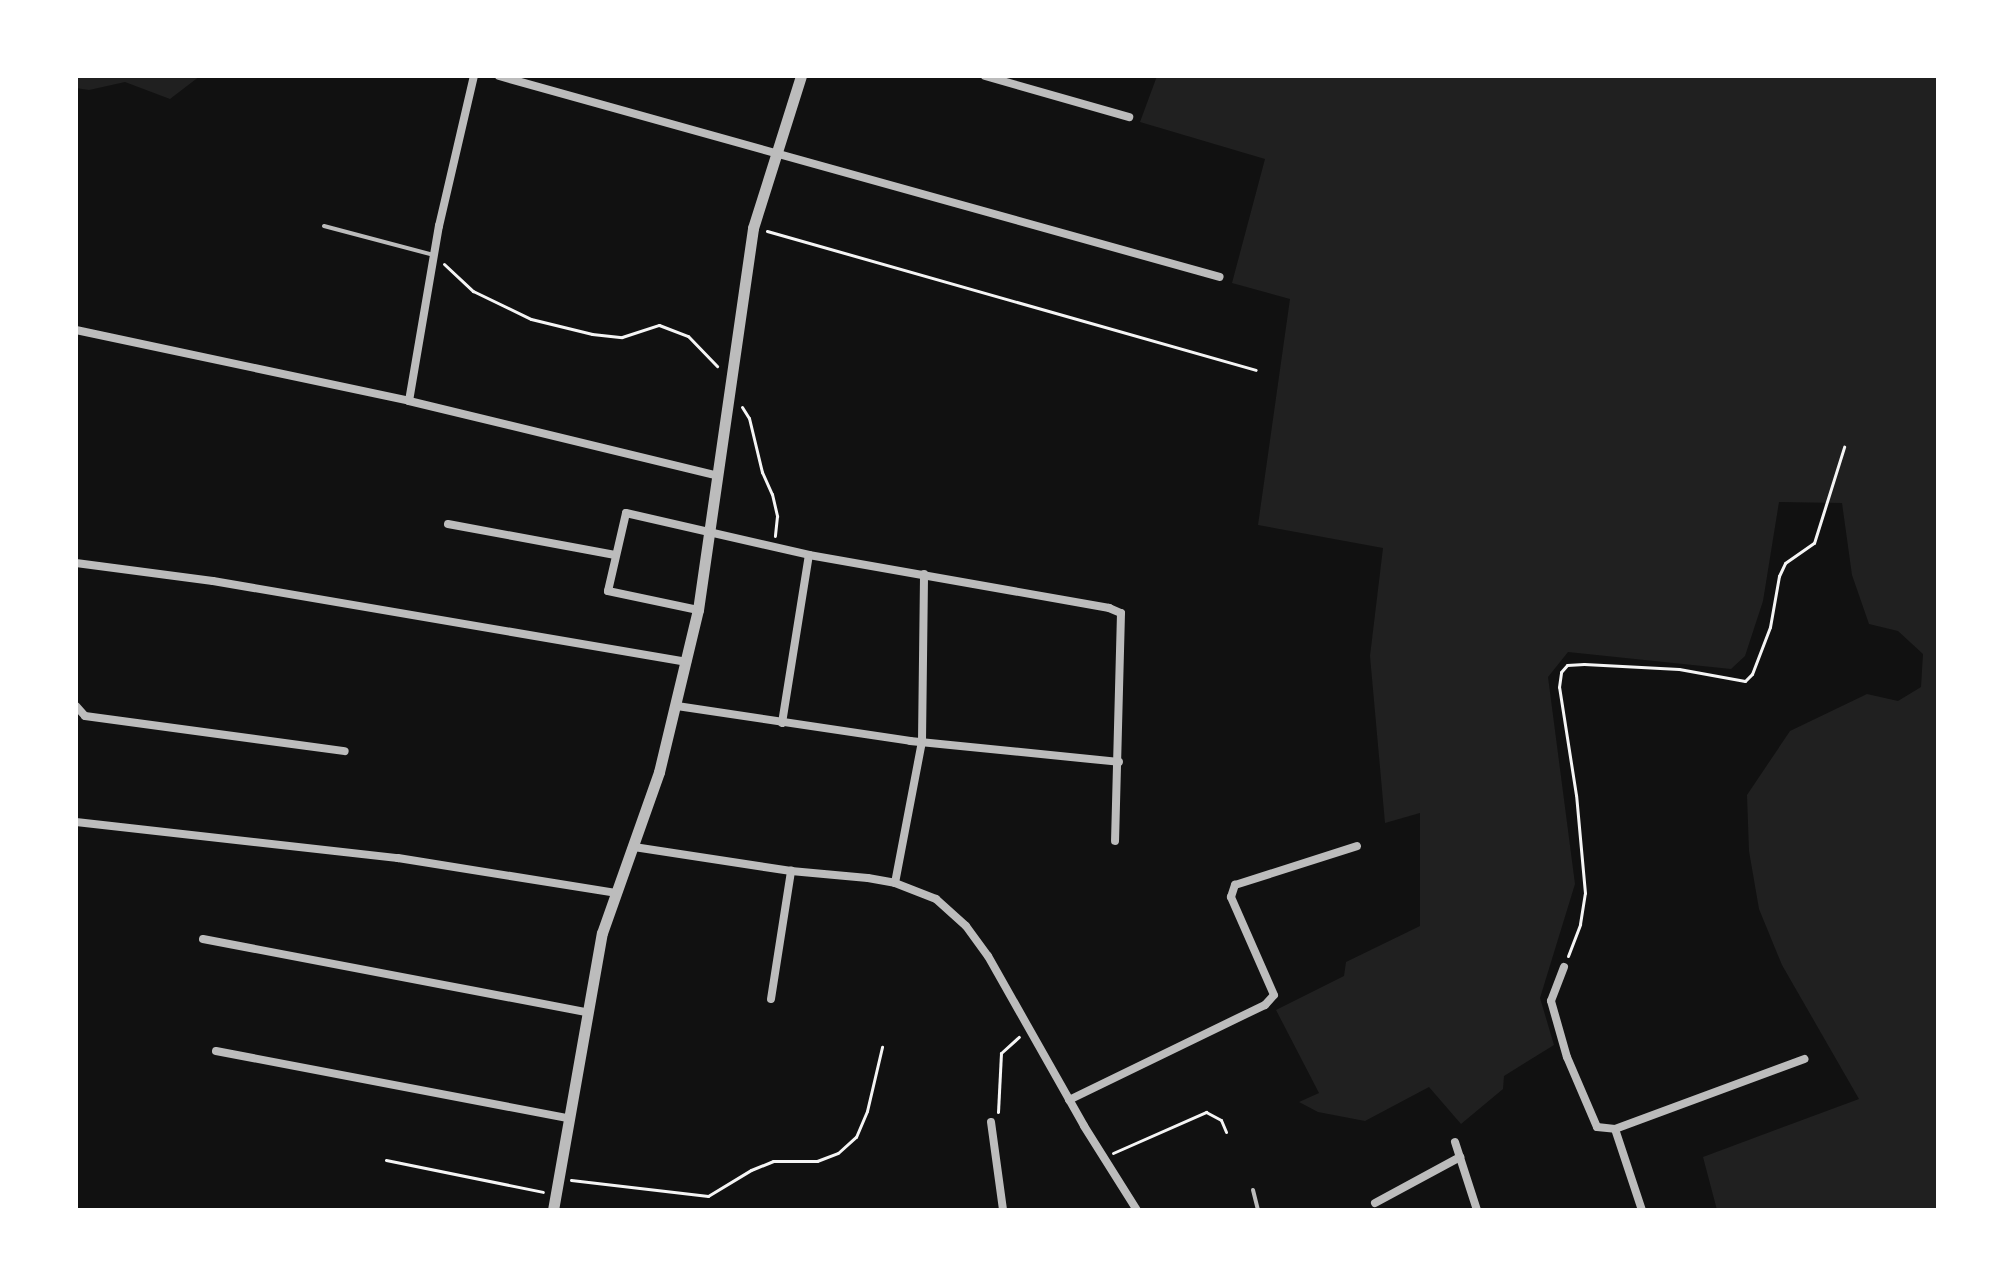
<!DOCTYPE html>
<html>
<head>
<meta charset="utf-8">
<style>
  body { margin:0 }
  #map { position:relative; width:2014px; height:1286px; overflow:hidden; background:#111; font-family:Ubuntu,sans-serif }
  div>[style] { position:absolute }
  [style*='--x'] { left:calc(var(--x)*1px); top:calc(var(--y)*1px); width:calc(var(--w)*1px); rotate:calc(var(--a)*1deg) }
  .green>* { inset:0; background:#202020 }
  .path>* { height:3px; margin:-1.5px; padding:0 1.5px; transform-origin:1.5px; border-radius:1.5px; background:#f5f5f5 }
  .service>* { height:4px; margin:-2px; padding:0 2px; transform-origin:2px; border-radius:2px; background:#bcbcbc }
  .minor>* { height:8px; margin:-4px; padding:0 4px; transform-origin:4px; border-radius:4px; background:#bcbcbc }
  .tertiary>* { height:11px; margin:-5.5px; padding:0 5.5px; transform-origin:5.5px; border-radius:5.5px; background:#bcbcbc }
  span { translate:-50% -50%; white-space:nowrap; text-align:center; line-height:1.15; -webkit-text-stroke:7px #fff; paint-order:stroke }
  .frame { position:absolute; inset:0; border:78px solid #fff; pointer-events:none }
</style>
</head>
<body>
<div id="map">
  <div class="green">
    <div style="clip-path:polygon(76px 76px,200px 76px,170px 99px,125px 82px,89px 90px,76px 88px)"></div>
    <div style="clip-path:polygon(1157px 76px,1938px 76px,1938px 1210px,1717px 1210px,1703px 1157px,1859px 1099px,1782px 965px,1759px 909px,1749px 851px,1747px 795px,1790px 731px,1867px 694px,1898px 701px,1921px 687px,1923px 654px,1898px 631px,1869px 624px,1852px 575px,1842px 503px,1779px 502px,1763px 601px,1745px 656px,1731px 669px,1568px 652px,1548px 677px,1575px 884px,1540px 998px,1554px 1045px,1504px 1076px,1503px 1089px,1461px 1124px,1429px 1087px,1365px 1121px,1318px 1112px,1299px 1102px,1319px 1093px,1276px 1010px,1344px 976px,1346px 962px,1420px 926px,1420px 813px,1385px 823px,1370px 656px,1383px 548px,1258px 525px,1290px 299px,1232px 283px,1265px 159px,1140px 122px)"></div>
  </div>
  <div class="path">
    <div style="--x:767;--y:231;--w:508;--a:15.87"></div>
    <div style="--x:444;--y:264;--w:40;--a:43"></div>
    <div style="--x:473;--y:291;--w:64;--a:25.8"></div>
    <div style="--x:531;--y:319;--w:63;--a:13.8"></div>
    <div style="--x:592;--y:334;--w:30;--a:6"></div>
    <div style="--x:622;--y:337;--w:39;--a:-18"></div>
    <div style="--x:659;--y:325;--w:31;--a:21"></div>
    <div style="--x:688;--y:336;--w:42;--a:46"></div>
    <div style="--x:742;--y:407;--w:13;--a:58"></div>
    <div style="--x:749;--y:418;--w:56;--a:76.5"></div>
    <div style="--x:762;--y:472;--w:24;--a:66"></div>
    <div style="--x:772;--y:494;--w:23;--a:77"></div>
    <div style="--x:777;--y:516;--w:20;--a:96"></div>
    <div style="--x:1568;--y:956;--w:34;--a:-69"></div>
    <div style="--x:1580;--y:924;--w:31;--a:-81"></div>
    <div style="--x:1585;--y:893;--w:98;--a:-95.2"></div>
    <div style="--x:1576;--y:795;--w:109;--a:-98.9"></div>
    <div style="--x:1559;--y:687;--w:15;--a:-82"></div>
    <div style="--x:1561;--y:672;--w:9;--a:-49"></div>
    <div style="--x:1567;--y:665;--w:17;--a:-3"></div>
    <div style="--x:1584;--y:664;--w:95;--a:3"></div>
    <div style="--x:1679;--y:669;--w:67;--a:10.3"></div>
    <div style="--x:1745;--y:681;--w:10;--a:-45"></div>
    <div style="--x:1752;--y:674;--w:50;--a:-69"></div>
    <div style="--x:1770;--y:627;--w:52;--a:-80"></div>
    <div style="--x:1779;--y:576;--w:14;--a:-65"></div>
    <div style="--x:1785;--y:563;--w:35;--a:-35"></div>
    <div style="--x:1814;--y:543;--w:101;--a:-72.6"></div>
    <div style="--x:998;--y:1112;--w:59;--a:-87.1"></div>
    <div style="--x:1001;--y:1053;--w:24;--a:-42"></div>
    <div style="--x:1113;--y:1153;--w:102;--a:-23.8"></div>
    <div style="--x:1206;--y:1112;--w:17;--a:28"></div>
    <div style="--x:1221;--y:1120;--w:13;--a:67"></div>
    <div style="--x:386;--y:1160;--w:160;--a:11.5"></div>
    <div style="--x:571;--y:1180;--w:138;--a:6.7"></div>
    <div style="--x:708;--y:1196;--w:50;--a:-31.2"></div>
    <div style="--x:751;--y:1170;--w:24;--a:-22"></div>
    <div style="--x:773;--y:1161;--w:44;--a:0"></div>
    <div style="--x:817;--y:1161;--w:22;--a:-21"></div>
    <div style="--x:838;--y:1153;--w:24;--a:-42"></div>
    <div style="--x:856;--y:1137;--w:28;--a:-67"></div>
    <div style="--x:867;--y:1111;--w:66;--a:-76.8"></div>
  </div>
  <div class="service">
    <div style="--x:324;--y:226;--w:114;--a:14.8"></div>
    <div style="--x:1253;--y:1190;--w:21;--a:76"></div>
  </div>
  <div class="minor">
    <div style="--x:499;--y:76;--w:748;--a:15.58"></div>
    <div style="--x:985;--y:76;--w:150;--a:15.9"></div>
    <div style="--x:76;--y:330;--w:340;--a:12"></div>
    <div style="--x:409;--y:401;--w:315;--a:13.6"></div>
    <div style="--x:409;--y:401;--w:178;--a:-80.3"></div>
    <div style="--x:439;--y:226;--w:154;--a:-76.9"></div>
    <div style="--x:448;--y:524;--w:170;--a:10.5"></div>
    <div style="--x:76;--y:563;--w:138;--a:7.5"></div>
    <div style="--x:213;--y:581;--w:481;--a:9.7"></div>
    <div style="--x:698;--y:610;--w:92;--a:-168.1"></div>
    <div style="--x:608;--y:591;--w:80;--a:-77"></div>
    <div style="--x:626;--y:513;--w:188;--a:12.9"></div>
    <div style="--x:809;--y:555;--w:305;--a:10"></div>
    <div style="--x:1109;--y:608;--w:13;--a:23"></div>
    <div style="--x:1121;--y:613;--w:228;--a:91.5"></div>
    <div style="--x:76;--y:706;--w:13;--a:48"></div>
    <div style="--x:85;--y:716;--w:262;--a:7.7"></div>
    <div style="--x:677;--y:706;--w:236;--a:8.5"></div>
    <div style="--x:910;--y:741;--w:210;--a:5.7"></div>
    <div style="--x:782;--y:723;--w:170;--a:-80.9"></div>
    <div style="--x:76;--y:822;--w:324;--a:6.4"></div>
    <div style="--x:398;--y:858;--w:222;--a:9.1"></div>
    <div style="--x:634;--y:847;--w:159;--a:8.7"></div>
    <div style="--x:791;--y:871;--w:77;--a:5.2"></div>
    <div style="--x:868;--y:878;--w:27;--a:10"></div>
    <div style="--x:895;--y:883;--w:44;--a:21.3"></div>
    <div style="--x:936;--y:899;--w:40;--a:42"></div>
    <div style="--x:966;--y:926;--w:37;--a:54"></div>
    <div style="--x:988;--y:956;--w:195;--a:60.5"></div>
    <div style="--x:1084;--y:1126;--w:99;--a:57.8"></div>
    <div style="--x:895;--y:883;--w:145;--a:-79.2"></div>
    <div style="--x:922;--y:741;--w:167;--a:-89.3"></div>
    <div style="--x:203;--y:939;--w:390;--a:10.8"></div>
    <div style="--x:1564;--y:967;--w:36;--a:111"></div>
    <div style="--x:1551;--y:1001;--w:58;--a:74.1"></div>
    <div style="--x:1567;--y:1057;--w:76;--a:66.8"></div>
    <div style="--x:1597;--y:1127;--w:18;--a:6"></div>
    <div style="--x:1615;--y:1129;--w:85;--a:71.6"></div>
    <div style="--x:771;--y:999;--w:130;--a:-81.1"></div>
    <div style="--x:216;--y:1051;--w:358;--a:10.8"></div>
    <div style="--x:1069;--y:1100;--w:218;--a:-25.9"></div>
    <div style="--x:1265;--y:1005;--w:13;--a:-48"></div>
    <div style="--x:1274;--y:995;--w:107;--a:-113.7"></div>
    <div style="--x:1231;--y:897;--w:13;--a:-72"></div>
    <div style="--x:1235;--y:885;--w:128;--a:-17.7"></div>
    <div style="--x:991;--y:1122;--w:89;--a:82.2"></div>
    <div style="--x:1615;--y:1129;--w:202;--a:-20.3"></div>
    <div style="--x:1455;--y:1142;--w:71;--a:72.1"></div>
    <div style="--x:1375;--y:1203;--w:97;--a:-28.4"></div>
  </div>
  <div class="tertiary">
    <div style="--x:553;--y:1210;--w:281;--a:-80"></div>
    <div style="--x:602;--y:933;--w:171;--a:-70.5"></div>
    <div style="--x:659;--y:772;--w:167;--a:-76.5"></div>
    <div style="--x:698;--y:610;--w:386;--a:-81.8"></div>
    <div style="--x:753;--y:228;--w:159;--a:-72.5"></div>
  </div>
  <div class="frame"></div>
</div>
</body>
</html>
